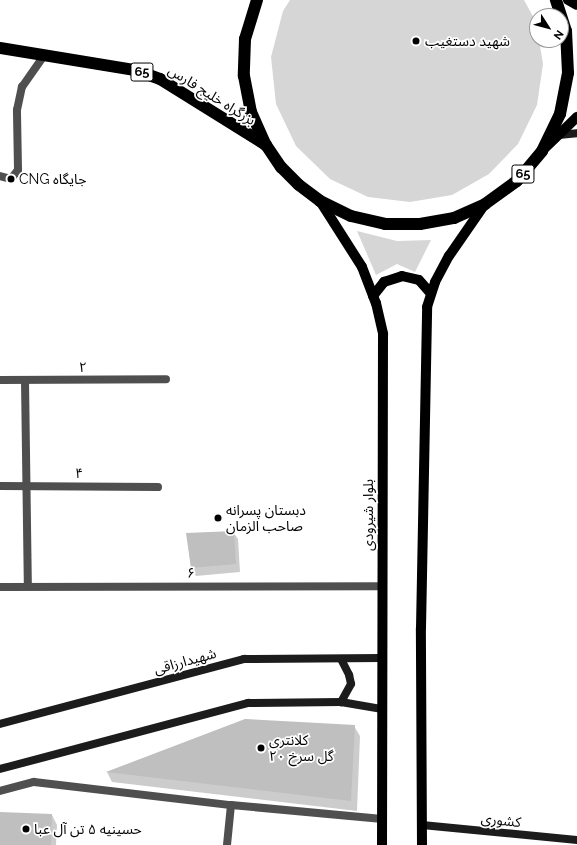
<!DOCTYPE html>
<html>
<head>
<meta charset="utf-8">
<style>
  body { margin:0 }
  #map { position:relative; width:577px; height:845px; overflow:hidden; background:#fff; font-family:Raleway,"Noto Sans Arabic",sans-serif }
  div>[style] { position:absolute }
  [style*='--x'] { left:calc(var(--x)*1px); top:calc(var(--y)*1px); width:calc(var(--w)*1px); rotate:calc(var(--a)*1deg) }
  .green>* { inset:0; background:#d6d6d6 }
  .shadow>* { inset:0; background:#0003 }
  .building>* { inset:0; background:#bfbfbf }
  .lane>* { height:8px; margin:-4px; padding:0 4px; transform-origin:4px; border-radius:4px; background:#4f4f4f }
  .street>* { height:8px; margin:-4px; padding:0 4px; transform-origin:4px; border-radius:4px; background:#4f4f4f }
  .secondary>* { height:8px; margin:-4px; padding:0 4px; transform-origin:4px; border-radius:4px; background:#1c1c1c }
  .primary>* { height:10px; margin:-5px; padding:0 5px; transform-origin:5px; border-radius:5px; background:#000 }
  .highway>* { height:12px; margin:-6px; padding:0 6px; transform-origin:6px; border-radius:6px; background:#000 }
  .dots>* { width:11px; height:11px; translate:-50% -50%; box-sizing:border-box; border:2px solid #fff; border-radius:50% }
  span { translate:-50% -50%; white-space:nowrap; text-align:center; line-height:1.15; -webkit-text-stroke:3.5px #fff; paint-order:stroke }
  .shield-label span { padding:1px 3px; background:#fff; border:1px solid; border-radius:3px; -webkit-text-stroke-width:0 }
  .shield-label { font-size:13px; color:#000; font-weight:700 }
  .poi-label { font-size:14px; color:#000 }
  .left { translate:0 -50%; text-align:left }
  .street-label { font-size:14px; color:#000 }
  .north { position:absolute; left:529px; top:8px; width:40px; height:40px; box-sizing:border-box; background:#fff; border:1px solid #999; border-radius:50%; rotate:126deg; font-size:11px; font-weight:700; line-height:16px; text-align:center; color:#000 }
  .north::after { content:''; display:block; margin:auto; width:14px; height:18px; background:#000; clip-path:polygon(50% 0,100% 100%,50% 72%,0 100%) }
</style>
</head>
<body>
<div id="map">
  <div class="green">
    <div style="clip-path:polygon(290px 0,524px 0,536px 22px,543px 64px,537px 105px,518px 144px,489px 174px,452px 195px,410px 202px,368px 197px,330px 179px,296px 146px,276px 104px,271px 57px,283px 11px)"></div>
    <div style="clip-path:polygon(357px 231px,397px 241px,431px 240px,415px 272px,397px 264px,376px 275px)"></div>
  </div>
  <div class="shadow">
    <div style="clip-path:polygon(233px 532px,238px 539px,240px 572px,196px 576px,191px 568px,187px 534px)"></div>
    <div style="clip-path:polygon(245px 720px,354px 726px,360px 736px,357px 811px,112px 782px,107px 772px)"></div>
    <div style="clip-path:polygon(0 813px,52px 815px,57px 825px,56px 845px,0 845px)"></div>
  </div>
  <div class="building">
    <div style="clip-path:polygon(234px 531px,236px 564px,191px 568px,186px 533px)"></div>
    <div style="clip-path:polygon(245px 719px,355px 725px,351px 801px,106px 772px)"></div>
    <div style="clip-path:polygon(0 812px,52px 814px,51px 845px,0 845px)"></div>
  </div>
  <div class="lane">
    <div style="--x:0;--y:176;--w:11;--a:15"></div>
    <div style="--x:11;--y:179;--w:11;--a:-52"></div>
    <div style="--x:18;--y:170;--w:60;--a:-91"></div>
    <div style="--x:17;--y:110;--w:24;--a:-78"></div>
    <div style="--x:22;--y:87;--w:38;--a:-55"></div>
  </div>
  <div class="street">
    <div style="--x:0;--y:380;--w:166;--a:-0.3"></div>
    <div style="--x:25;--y:381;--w:205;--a:89.2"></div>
    <div style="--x:0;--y:486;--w:158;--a:0.4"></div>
    <div style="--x:0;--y:587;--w:382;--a:-0.1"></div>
    <div style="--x:0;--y:791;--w:35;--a:-15"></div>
    <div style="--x:34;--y:782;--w:198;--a:6.7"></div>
    <div style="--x:231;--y:805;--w:152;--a:5.3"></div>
    <div style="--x:227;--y:845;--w:40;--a:-84.3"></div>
  </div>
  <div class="secondary">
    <div style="--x:559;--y:135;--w:18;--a:-6"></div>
    <div style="--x:341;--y:659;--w:18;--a:63"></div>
    <div style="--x:349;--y:675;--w:9;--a:77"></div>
    <div style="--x:351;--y:684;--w:21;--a:119"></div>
    <div style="--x:0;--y:724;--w:253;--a:-14.9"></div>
    <div style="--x:244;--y:659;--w:137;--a:-0.4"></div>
    <div style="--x:0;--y:769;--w:257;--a:-14.9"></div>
    <div style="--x:248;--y:703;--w:93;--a:-0.6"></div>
    <div style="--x:341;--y:702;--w:42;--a:9.7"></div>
    <div style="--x:422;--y:825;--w:156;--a:5.5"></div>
  </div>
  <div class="primary">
    <div style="--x:568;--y:0;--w:10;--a:29"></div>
    <div style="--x:545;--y:148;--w:45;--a:-44.1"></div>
    <div style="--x:320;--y:201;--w:78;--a:57.5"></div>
    <div style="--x:362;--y:267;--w:39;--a:69"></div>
    <div style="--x:376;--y:303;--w:32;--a:77"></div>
    <div style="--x:383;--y:334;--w:511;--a:90.11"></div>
    <div style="--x:373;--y:296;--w:18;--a:-52"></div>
    <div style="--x:384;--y:282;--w:19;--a:-18"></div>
    <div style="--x:402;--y:276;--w:17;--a:13"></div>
    <div style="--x:419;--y:280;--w:18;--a:49"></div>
    <div style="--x:422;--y:845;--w:217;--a:-90.3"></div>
    <div style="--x:421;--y:628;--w:321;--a:-88.9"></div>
    <div style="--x:427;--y:307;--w:26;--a:-72"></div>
    <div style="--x:435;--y:282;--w:30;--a:-62"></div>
    <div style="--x:449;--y:256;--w:63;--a:-55.3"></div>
  </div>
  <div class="highway">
    <div style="--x:257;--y:0;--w:41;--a:107.1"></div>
    <div style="--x:245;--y:39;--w:37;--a:92"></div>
    <div style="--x:244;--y:76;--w:37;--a:79"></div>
    <div style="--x:251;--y:112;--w:36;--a:66"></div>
    <div style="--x:266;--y:145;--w:27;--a:56"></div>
    <div style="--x:281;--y:167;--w:25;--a:45"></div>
    <div style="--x:299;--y:185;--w:26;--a:37"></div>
    <div style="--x:320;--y:201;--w:34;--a:26"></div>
    <div style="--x:351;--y:216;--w:35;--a:13"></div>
    <div style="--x:385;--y:224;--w:35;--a:0"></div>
    <div style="--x:420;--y:224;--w:35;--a:-10"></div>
    <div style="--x:454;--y:218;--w:34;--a:-24"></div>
    <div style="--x:485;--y:204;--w:39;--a:-36"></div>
    <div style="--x:517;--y:181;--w:39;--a:-50"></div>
    <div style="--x:542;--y:151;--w:41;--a:-64.1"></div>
    <div style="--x:560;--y:114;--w:42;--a:-79"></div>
    <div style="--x:568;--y:73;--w:42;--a:-92.7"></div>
    <div style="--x:566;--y:31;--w:33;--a:-108"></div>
    <div style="--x:0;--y:48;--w:137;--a:9.3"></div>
    <div style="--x:135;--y:70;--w:27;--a:20"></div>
    <div style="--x:160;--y:79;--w:125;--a:31.9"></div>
  </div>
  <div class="dots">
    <div style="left:416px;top:41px;background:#000"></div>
    <div style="left:11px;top:179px;background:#000"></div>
    <div style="left:218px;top:518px;background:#000"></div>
    <div style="left:261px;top:748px;background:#000"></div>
    <div style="left:26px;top:829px;background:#000"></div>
  </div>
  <div class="shield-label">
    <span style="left:142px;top:72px">65</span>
    <span style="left:523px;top:174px">65</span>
  </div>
  <div class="poi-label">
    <span class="left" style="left:425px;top:41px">شهید دستغیب</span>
    <span class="left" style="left:19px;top:179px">CNG جایگاه</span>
    <span class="left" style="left:226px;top:518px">دبستان پسرانه<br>صاحب الزمان</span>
    <span class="left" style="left:269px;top:748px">کلانتری<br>۲۰ گل سرخ</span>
    <span class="left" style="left:34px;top:829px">حسینیه ۵ تن آل عبا</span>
  </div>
  <div class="street-label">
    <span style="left:212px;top:95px;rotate:32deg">بزرگراه خلیج فارس</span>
    <span style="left:83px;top:367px;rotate:-1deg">۲</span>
    <span style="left:79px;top:473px;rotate:1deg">۴</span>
    <span style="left:368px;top:515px;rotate:-90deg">بلوار شیرودی</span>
    <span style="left:191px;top:573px">۶</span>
    <span style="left:185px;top:661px;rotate:-15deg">شهیدارزاقی</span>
    <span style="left:501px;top:820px;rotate:6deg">کشوری</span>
  </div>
  <div class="north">N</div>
</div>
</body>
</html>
